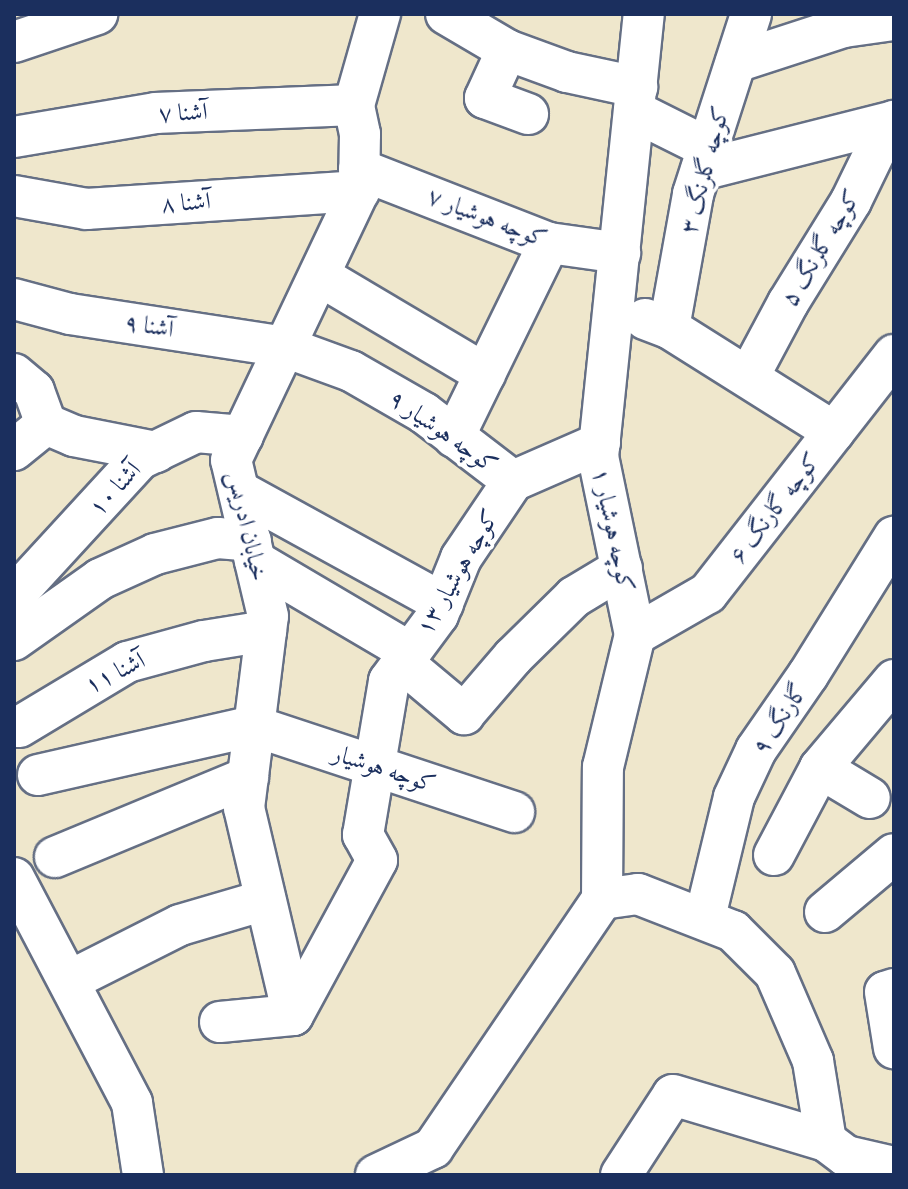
<!DOCTYPE html>
<html>
<head>
<meta charset="utf-8">
<style>
  body { margin:0 }
  #map { position:relative; width:908px; height:1189px; overflow:hidden; background:#efe7cc; font-family:"IM FELL French Canon",Amiri,serif }
  div>[style] { position:absolute }
  [style*='--x'] { left:calc(var(--x)*1px); top:calc(var(--y)*1px); width:calc(var(--w)*1px); rotate:calc(var(--a)*1deg) }
  .roads { filter:drop-shadow(2px 0 #656f84) drop-shadow(-2px 0 #656f84) drop-shadow(0 2px #656f84) drop-shadow(0 -2px #656f84) }
  .minor>* { height:40px; margin:-20px; padding:0 20px; transform-origin:20px; border-radius:20px; background:#fff }
  span { translate:-50% -50%; white-space:nowrap; text-align:center; line-height:1.15; -webkit-text-stroke:7px #fff; paint-order:stroke }
  .street-label { font-size:24px; color:#1b2f5e }
  .frame { position:absolute; inset:0; border:16px solid #1b2f5e; pointer-events:none }
</style>
</head>
<body>
<div id="map">
  <div class="roads">
    <div class="minor">
      <div style="--x:446;--y:14;--w:71;--a:30.5"></div>
      <div style="--x:507;--y:50;--w:64;--a:20.1"></div>
      <div style="--x:567;--y:72;--w:72;--a:12.1"></div>
      <div style="--x:14;--y:42;--w:88;--a:-18.6"></div>
      <div style="--x:507;--y:50;--w:53;--a:114.6"></div>
      <div style="--x:485;--y:98;--w:46;--a:20.4"></div>
      <div style="--x:736;--y:62;--w:114;--a:-18"></div>
      <div style="--x:844;--y:27;--w:50;--a:-8"></div>
      <div style="--x:634;--y:111;--w:83;--a:26.6"></div>
      <div style="--x:14;--y:137;--w:144;--a:-9.6"></div>
      <div style="--x:156;--y:113;--w:198;--a:-2.3"></div>
      <div style="--x:359;--y:169;--w:204;--a:21.3"></div>
      <div style="--x:549;--y:243;--w:72;--a:8"></div>
      <div style="--x:701;--y:170;--w:199;--a:-14.2"></div>
      <div style="--x:14;--y:196;--w:74;--a:10.1"></div>
      <div style="--x:87;--y:209;--w:273;--a:-3.8"></div>
      <div style="--x:320;--y:276;--w:192;--a:30.7"></div>
      <div style="--x:14;--y:299;--w:58;--a:15"></div>
      <div style="--x:70;--y:314;--w:218;--a:8.7"></div>
      <div style="--x:285;--y:347;--w:70;--a:20"></div>
      <div style="--x:351;--y:371;--w:84;--a:29.9"></div>
      <div style="--x:424;--y:413;--w:112;--a:37.4"></div>
      <div style="--x:645;--y:319;--w:26;--a:21"></div>
      <div style="--x:669;--y:328;--w:195;--a:32.2"></div>
      <div style="--x:669;--y:328;--w:136;--a:-79.8"></div>
      <div style="--x:693;--y:194;--w:189;--a:-72.1"></div>
      <div style="--x:14;--y:374;--w:26;--a:40"></div>
      <div style="--x:34;--y:391;--w:35;--a:70"></div>
      <div style="--x:749;--y:376;--w:83;--a:-61.9"></div>
      <div style="--x:788;--y:303;--w:120;--a:-58.3"></div>
      <div style="--x:851;--y:201;--w:76;--a:-64.1"></div>
      <div style="--x:884;--y:133;--w:16;--a:-50"></div>
      <div style="--x:454;--y:437;--w:216;--a:-63.9"></div>
      <div style="--x:14;--y:450;--w:41;--a:-39.1"></div>
      <div style="--x:46;--y:424;--w:30;--a:23"></div>
      <div style="--x:74;--y:436;--w:84;--a:11"></div>
      <div style="--x:239;--y:491;--w:233;--a:28.8"></div>
      <div style="--x:255;--y:561;--w:181;--a:30.5"></div>
      <div style="--x:14;--y:596;--w:186;--a:-47.4"></div>
      <div style="--x:140;--y:459;--w:62;--a:-25.7"></div>
      <div style="--x:196;--y:432;--w:47;--a:4.9"></div>
      <div style="--x:635;--y:635;--w:84;--a:-29.9"></div>
      <div style="--x:708;--y:593;--w:302;--a:-52"></div>
      <div style="--x:14;--y:640;--w:105;--a:-35.3"></div>
      <div style="--x:100;--y:579;--w:60;--a:-24.4"></div>
      <div style="--x:155;--y:554;--w:65;--a:-14.3"></div>
      <div style="--x:218;--y:538;--w:33;--a:5"></div>
      <div style="--x:403;--y:663;--w:80;--a:39.9"></div>
      <div style="--x:464;--y:714;--w:75;--a:-49.3"></div>
      <div style="--x:513;--y:657;--w:86;--a:-44.5"></div>
      <div style="--x:574;--y:597;--w:56;--a:-31.1"></div>
      <div style="--x:19;--y:727;--w:126;--a:-31"></div>
      <div style="--x:127;--y:662;--w:80;--a:-15.3"></div>
      <div style="--x:204;--y:641;--w:63;--a:-9.2"></div>
      <div style="--x:820;--y:768;--w:58;--a:31"></div>
      <div style="--x:38;--y:775;--w:221;--a:-12.8"></div>
      <div style="--x:254;--y:726;--w:274;--a:18.3"></div>
      <div style="--x:774;--y:855;--w:98;--a:-62.1"></div>
      <div style="--x:820;--y:768;--w:115;--a:-49.9"></div>
      <div style="--x:55;--y:857;--w:209;--a:-22.5"></div>
      <div style="--x:14;--y:878;--w:254;--a:62.3"></div>
      <div style="--x:132;--y:1103;--w:73;--a:81.3"></div>
      <div style="--x:602;--y:899;--w:132;--a:-89.6"></div>
      <div style="--x:603;--y:767;--w:136;--a:-76.4"></div>
      <div style="--x:635;--y:635;--w:182;--a:-101.7"></div>
      <div style="--x:598;--y:457;--w:445;--a:-84.1"></div>
      <div style="--x:825;--y:912;--w:90;--a:-40"></div>
      <div style="--x:705;--y:917;--w:123;--a:-76.4"></div>
      <div style="--x:734;--y:797;--w:52;--a:-64.9"></div>
      <div style="--x:756;--y:750;--w:91;--a:-55.3"></div>
      <div style="--x:808;--y:675;--w:163;--a:-58.1"></div>
      <div style="--x:69;--y:981;--w:124;--a:-26.8"></div>
      <div style="--x:180;--y:925;--w:89;--a:-16.4"></div>
      <div style="--x:894;--y:989;--w:9;--a:162"></div>
      <div style="--x:885;--y:992;--w:57;--a:80.9"></div>
      <div style="--x:293;--y:1015;--w:213;--a:-103.3"></div>
      <div style="--x:244;--y:808;--w:193;--a:-82.9"></div>
      <div style="--x:268;--y:616;--w:160;--a:-103.3"></div>
      <div style="--x:231;--y:460;--w:298;--a:-64.6"></div>
      <div style="--x:359;--y:191;--w:57;--a:-89"></div>
      <div style="--x:360;--y:134;--w:30;--a:-102"></div>
      <div style="--x:354;--y:105;--w:95;--a:-74.1"></div>
      <div style="--x:293;--y:1015;--w:176;--a:-61.5"></div>
      <div style="--x:377;--y:860;--w:29;--a:-119"></div>
      <div style="--x:363;--y:835;--w:156;--a:-80.4"></div>
      <div style="--x:389;--y:681;--w:82;--a:-53.4"></div>
      <div style="--x:438;--y:615;--w:61;--a:-68"></div>
      <div style="--x:461;--y:558;--w:93;--a:-56"></div>
      <div style="--x:513;--y:481;--w:95;--a:-23.6"></div>
      <div style="--x:220;--y:1022;--w:73;--a:-5.5"></div>
      <div style="--x:376;--y:1175;--w:63;--a:-25.3"></div>
      <div style="--x:433;--y:1148;--w:301;--a:-55.8"></div>
      <div style="--x:602;--y:899;--w:36;--a:-8"></div>
      <div style="--x:638;--y:894;--w:102;--a:21.3"></div>
      <div style="--x:733;--y:931;--w:59;--a:45"></div>
      <div style="--x:775;--y:973;--w:96;--a:66.6"></div>
      <div style="--x:813;--y:1061;--w:81;--a:80.8"></div>
      <div style="--x:826;--y:1141;--w:25;--a:37"></div>
      <div style="--x:846;--y:1156;--w:49;--a:12.9"></div>
      <div style="--x:621;--y:1175;--w:95;--a:-57"></div>
      <div style="--x:673;--y:1095;--w:160;--a:16.7"></div>
    </div>
  </div>
  <div class="street-label">
    <span style="left:183px;top:113px;rotate:-3deg">آشنا ۷</span>
    <span style="left:705px;top:170px;rotate:-75deg">کوچه گلرنگ ۳</span>
    <span style="left:186px;top:203px;rotate:-4deg">آشنا ۸</span>
    <span style="left:487px;top:218px;rotate:21deg">کوچه هوشیار ۷</span>
    <span style="left:821px;top:248px;rotate:-59deg">کوچه گلرنگ ۵</span>
    <span style="left:149px;top:326px;rotate:9deg">آشنا ۹</span>
    <span style="left:443px;top:432px;rotate:35deg">کوچه هوشیار ۹</span>
    <span style="left:115px;top:489px;rotate:-47deg">آشنا ۱۰</span>
    <span style="left:775px;top:508px;rotate:-52deg">کوچه گارنگ ۶</span>
    <span style="left:247px;top:526px;rotate:77deg">خیابان ادریس</span>
    <span style="left:613px;top:530px;rotate:78deg">کوچه هوشیار ۱</span>
    <span style="left:458px;top:572px;rotate:-60deg">کوچه هوشیار ۱۳</span>
    <span style="left:115px;top:673px;rotate:-26deg">آشنا ۱۱</span>
    <span style="left:780px;top:719px;rotate:-56deg">گارنگ ۹</span>
    <span style="left:384px;top:769px;rotate:18deg">کوچه هوشیار</span>
  </div>
  <div class="frame"></div>
</div>
</body>
</html>
